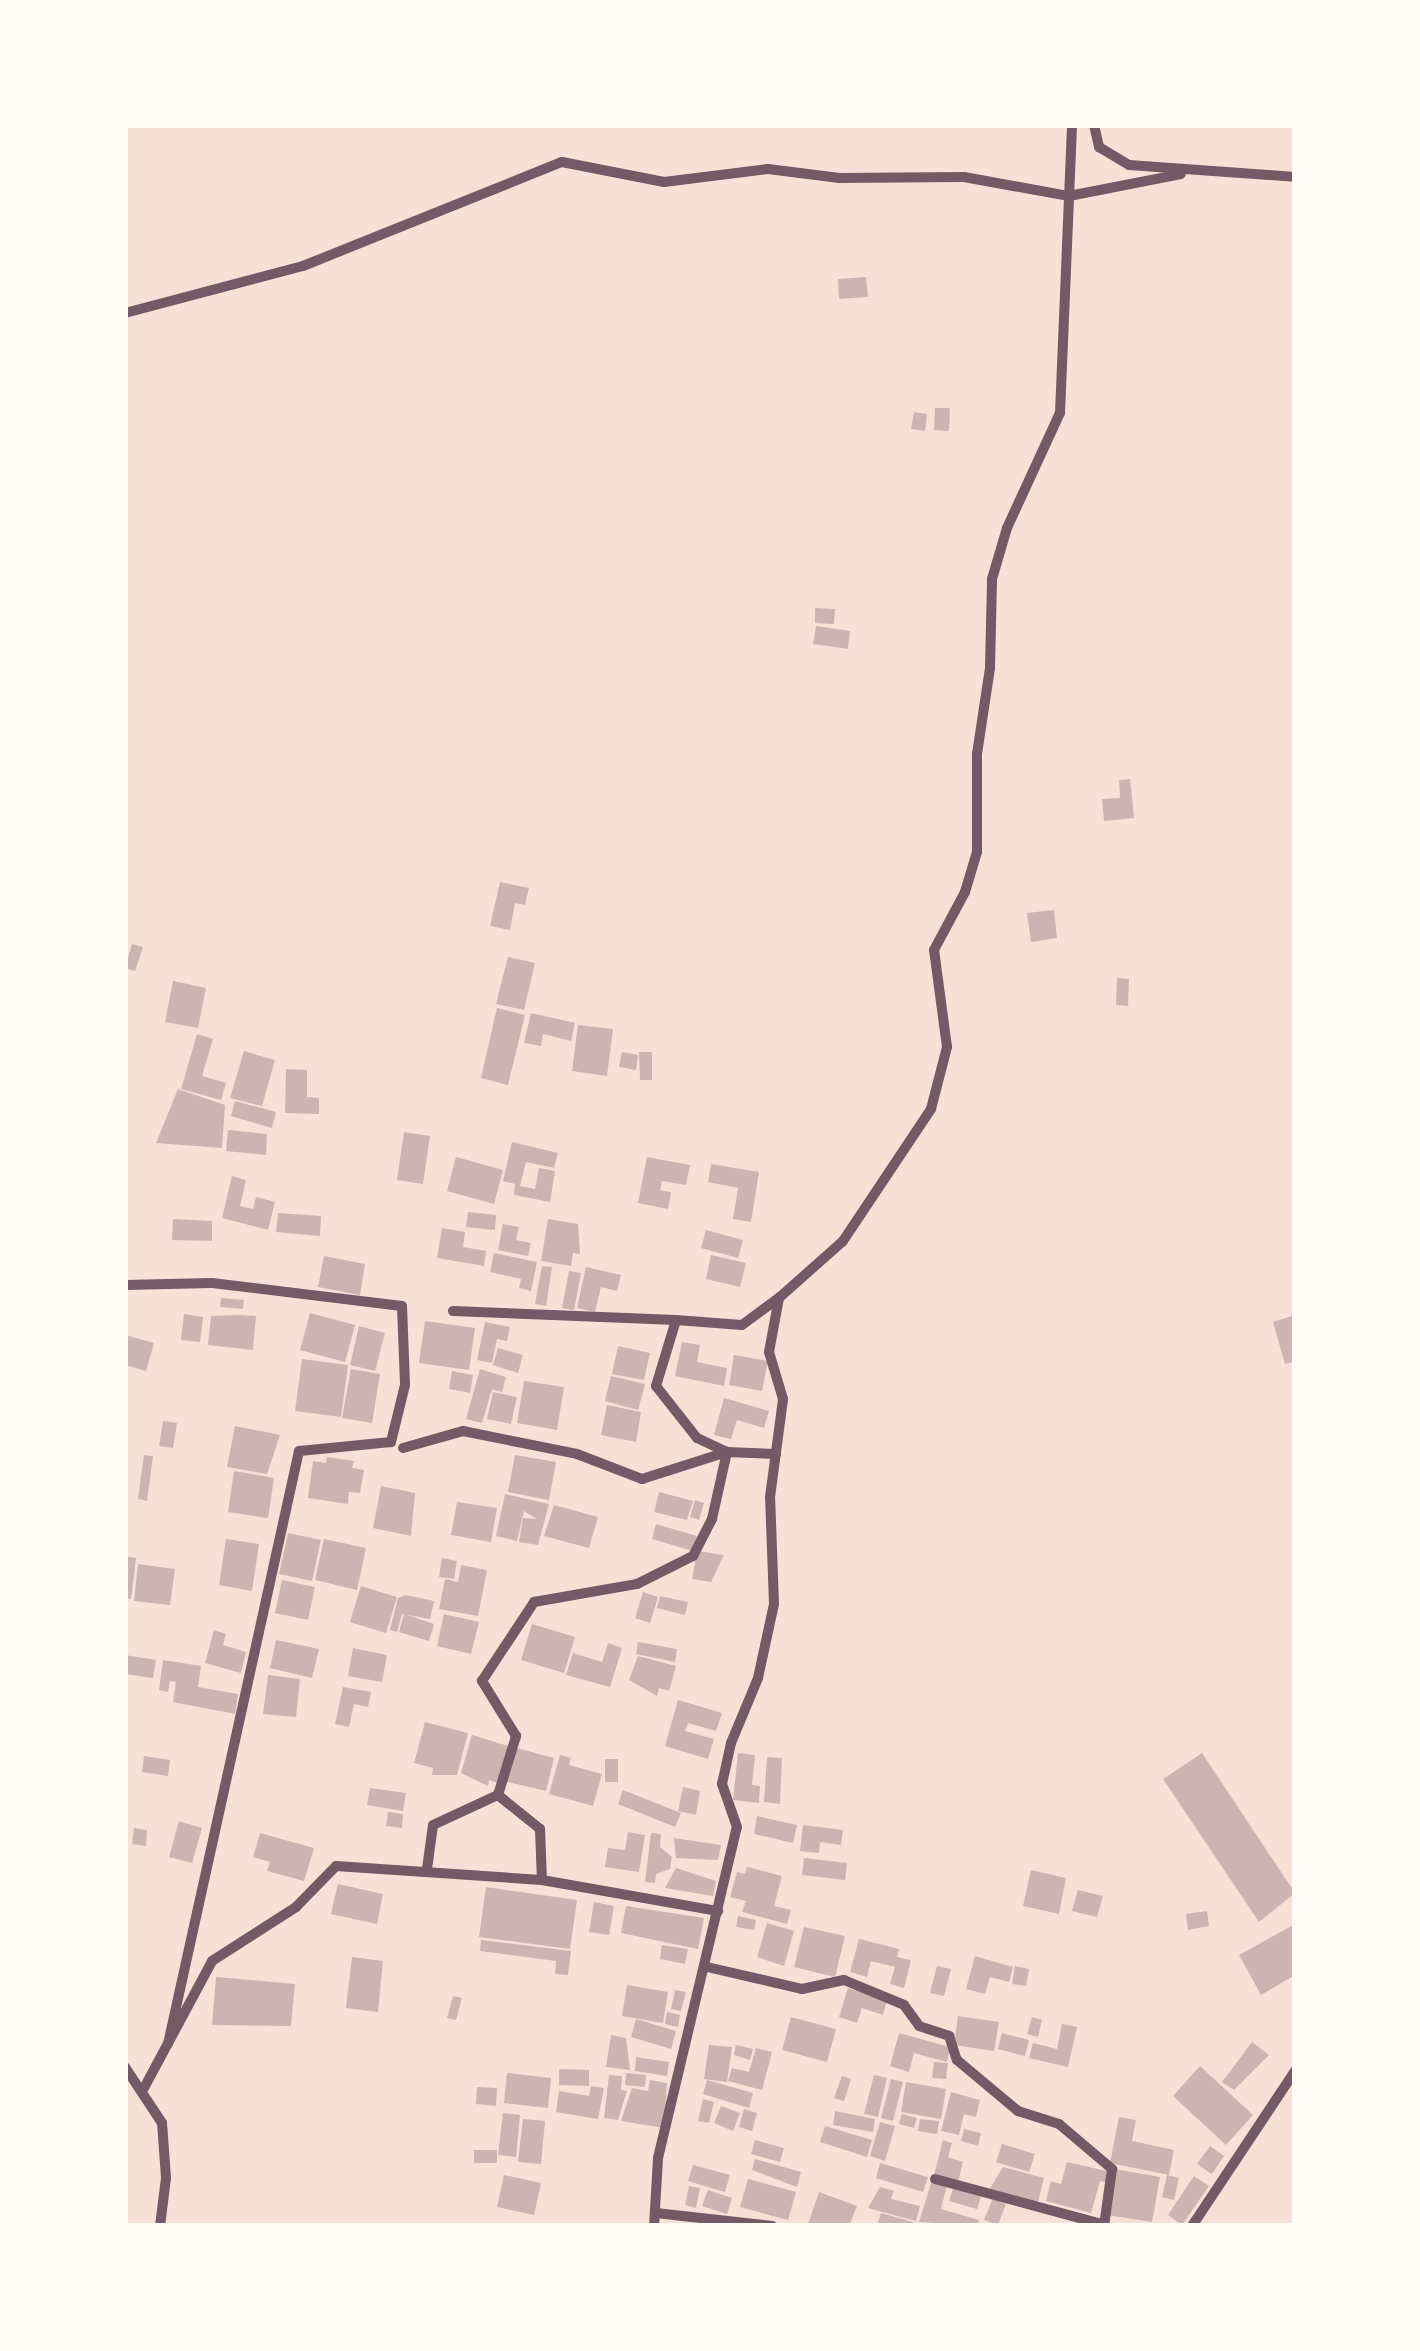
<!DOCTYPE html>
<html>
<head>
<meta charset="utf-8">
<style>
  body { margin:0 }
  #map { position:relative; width:1420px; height:2351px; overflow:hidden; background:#f7e1d7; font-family:Quicksand,sans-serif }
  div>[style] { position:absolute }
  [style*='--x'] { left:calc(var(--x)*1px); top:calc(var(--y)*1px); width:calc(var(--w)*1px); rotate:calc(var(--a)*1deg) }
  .building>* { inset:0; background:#ccb4b1 }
  .minor>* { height:10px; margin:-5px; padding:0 5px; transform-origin:5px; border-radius:5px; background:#755966 }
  span { translate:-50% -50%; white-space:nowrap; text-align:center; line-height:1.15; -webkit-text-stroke:8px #fffaf5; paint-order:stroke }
  .frame { position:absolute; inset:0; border:128px solid #fffaf5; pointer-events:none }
</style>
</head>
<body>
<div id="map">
  <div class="building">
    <div style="clip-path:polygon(866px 277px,868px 297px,839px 299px,838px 279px)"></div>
    <div style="clip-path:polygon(935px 408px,950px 408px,949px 431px,934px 430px)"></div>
    <div style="clip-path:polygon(914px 412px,927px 414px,925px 431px,911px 429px)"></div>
    <div style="clip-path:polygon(815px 608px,835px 609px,834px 624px,815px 623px)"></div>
    <div style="clip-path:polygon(816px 626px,850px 631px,848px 649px,813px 644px)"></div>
    <div style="clip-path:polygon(1130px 779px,1134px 818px,1104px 821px,1102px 799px,1120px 798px,1119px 780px)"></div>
    <div style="clip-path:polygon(500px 882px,529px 888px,525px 905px,515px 903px,510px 930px,490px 926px)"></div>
    <div style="clip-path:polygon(1054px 910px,1057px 938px,1031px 942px,1027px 913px)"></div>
    <div style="clip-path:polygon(132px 944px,143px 947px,135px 971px,125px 968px)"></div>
    <div style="clip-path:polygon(508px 957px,535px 963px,524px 1010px,496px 1004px)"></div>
    <div style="clip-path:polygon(1117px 978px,1129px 979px,1128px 1006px,1116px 1005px)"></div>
    <div style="clip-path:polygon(173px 981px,206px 988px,198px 1028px,165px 1022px)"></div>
    <div style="clip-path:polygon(497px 1008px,525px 1015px,508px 1085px,481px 1078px)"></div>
    <div style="clip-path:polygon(531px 1013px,575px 1023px,571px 1041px,543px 1034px,541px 1046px,524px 1043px)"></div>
    <div style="clip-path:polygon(578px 1025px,613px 1029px,607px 1076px,572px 1071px)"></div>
    <div style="clip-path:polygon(197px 1034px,213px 1039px,202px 1076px,226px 1083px,221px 1100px,181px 1089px)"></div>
    <div style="clip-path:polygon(244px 1051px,275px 1060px,262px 1106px,230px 1098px)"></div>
    <div style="clip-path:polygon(622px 1052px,638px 1055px,636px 1070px,619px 1067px)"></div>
    <div style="clip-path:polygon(639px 1052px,652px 1052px,652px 1080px,640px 1080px)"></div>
    <div style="clip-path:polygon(286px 1069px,307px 1070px,307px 1097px,319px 1098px,319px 1114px,285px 1113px)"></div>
    <div style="clip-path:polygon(178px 1089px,225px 1105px,222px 1148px,156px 1143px)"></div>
    <div style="clip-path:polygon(235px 1101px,276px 1112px,272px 1128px,231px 1116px)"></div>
    <div style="clip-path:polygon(228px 1130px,267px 1134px,266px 1155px,226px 1151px)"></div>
    <div style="clip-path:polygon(404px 1132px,430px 1136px,423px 1184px,397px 1180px)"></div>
    <div style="clip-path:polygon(512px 1142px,558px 1153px,554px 1168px,526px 1162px,520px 1186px,535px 1189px,539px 1168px,555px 1171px,550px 1202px,514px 1195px,515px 1184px,503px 1181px)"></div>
    <div style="clip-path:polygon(456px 1157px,503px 1170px,494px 1204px,447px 1191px)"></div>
    <div style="clip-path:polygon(647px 1157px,690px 1165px,686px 1185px,662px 1181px,660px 1190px,671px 1192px,668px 1209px,638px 1203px)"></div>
    <div style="clip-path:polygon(711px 1164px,759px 1172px,751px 1222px,733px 1219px,738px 1188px,708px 1182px)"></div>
    <div style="clip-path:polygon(232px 1176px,246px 1180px,240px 1206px,253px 1209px,256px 1197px,275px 1202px,268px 1230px,222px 1218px)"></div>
    <div style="clip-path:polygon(468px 1212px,496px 1215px,495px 1230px,466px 1227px)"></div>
    <div style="clip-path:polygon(278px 1213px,321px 1216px,320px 1236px,276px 1232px)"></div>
    <div style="clip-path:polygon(173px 1219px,212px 1221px,212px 1241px,172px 1240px)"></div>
    <div style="clip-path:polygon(548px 1219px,578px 1224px,580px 1254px,573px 1253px,571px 1266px,541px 1261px)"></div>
    <div style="clip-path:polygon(503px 1224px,519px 1227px,516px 1240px,531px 1243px,528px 1256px,498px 1250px)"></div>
    <div style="clip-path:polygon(442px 1228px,465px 1232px,463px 1247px,486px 1251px,484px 1266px,437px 1258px)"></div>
    <div style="clip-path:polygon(706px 1230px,743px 1240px,738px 1258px,701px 1248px)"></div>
    <div style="clip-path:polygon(494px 1253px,537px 1262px,531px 1291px,519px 1288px,521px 1279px,490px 1272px)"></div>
    <div style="clip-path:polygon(711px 1255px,746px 1263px,740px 1287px,706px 1279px)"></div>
    <div style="clip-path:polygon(324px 1256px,365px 1264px,360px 1295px,318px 1287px)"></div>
    <div style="clip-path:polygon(542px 1266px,552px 1267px,546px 1306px,535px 1304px)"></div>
    <div style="clip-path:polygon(586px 1267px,621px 1275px,617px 1291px,601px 1287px,595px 1312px,577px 1308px)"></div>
    <div style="clip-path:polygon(569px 1271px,581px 1273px,574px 1310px,562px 1308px)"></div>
    <div style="clip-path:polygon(221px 1298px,244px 1300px,243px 1309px,220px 1307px)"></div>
    <div style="clip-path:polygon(310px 1313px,355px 1325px,345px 1362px,300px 1350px)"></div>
    <div style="clip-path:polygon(184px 1314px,203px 1317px,200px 1342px,181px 1340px)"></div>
    <div style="clip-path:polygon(240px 1315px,256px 1316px,253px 1350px,208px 1345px,211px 1316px)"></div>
    <div style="clip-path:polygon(1295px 1315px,1295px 1361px,1285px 1364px,1273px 1322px)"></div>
    <div style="clip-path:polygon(425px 1321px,475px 1328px,469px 1370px,419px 1363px)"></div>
    <div style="clip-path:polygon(485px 1322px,510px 1327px,507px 1341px,497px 1339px,492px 1363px,477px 1360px)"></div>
    <div style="clip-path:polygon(359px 1326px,385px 1333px,375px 1371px,350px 1365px)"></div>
    <div style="clip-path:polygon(125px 1335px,154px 1343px,146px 1371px,125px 1365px)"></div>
    <div style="clip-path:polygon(682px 1342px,700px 1345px,697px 1362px,727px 1368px,724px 1386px,675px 1376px)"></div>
    <div style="clip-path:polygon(618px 1346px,650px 1353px,644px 1380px,612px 1374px)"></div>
    <div style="clip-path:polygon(498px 1348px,523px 1355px,518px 1373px,493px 1365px)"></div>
    <div style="clip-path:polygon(734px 1355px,768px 1361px,762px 1391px,729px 1385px)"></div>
    <div style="clip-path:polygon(302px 1359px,348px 1365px,341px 1417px,295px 1411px)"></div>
    <div style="clip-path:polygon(351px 1369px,380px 1374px,372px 1423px,342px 1418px)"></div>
    <div style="clip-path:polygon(480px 1369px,506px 1377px,502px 1392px,492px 1389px,482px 1423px,466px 1419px)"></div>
    <div style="clip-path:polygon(452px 1371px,473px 1375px,470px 1393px,449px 1389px)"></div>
    <div style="clip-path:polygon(611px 1376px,645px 1384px,638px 1410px,605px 1401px)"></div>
    <div style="clip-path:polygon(524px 1381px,564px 1387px,557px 1430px,517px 1423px)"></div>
    <div style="clip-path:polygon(493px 1392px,517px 1397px,511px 1424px,487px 1419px)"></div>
    <div style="clip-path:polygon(724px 1398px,769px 1411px,764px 1428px,737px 1420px,731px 1439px,714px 1435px)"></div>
    <div style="clip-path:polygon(607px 1405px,641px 1412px,636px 1442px,601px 1435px)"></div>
    <div style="clip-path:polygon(163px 1421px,177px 1423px,173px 1448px,159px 1446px)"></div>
    <div style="clip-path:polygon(235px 1426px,280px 1435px,267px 1474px,227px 1467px)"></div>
    <div style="clip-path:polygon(144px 1455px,153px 1456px,147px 1501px,138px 1499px)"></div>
    <div style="clip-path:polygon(515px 1455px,556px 1462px,549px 1500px,508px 1492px)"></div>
    <div style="clip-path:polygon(327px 1457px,354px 1461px,352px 1468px,364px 1470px,360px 1493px,349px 1492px,348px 1504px,308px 1498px,313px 1461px,326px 1463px)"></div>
    <div style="clip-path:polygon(234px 1471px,274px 1478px,268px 1518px,228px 1512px)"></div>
    <div style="clip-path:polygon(381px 1486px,415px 1493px,411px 1536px,373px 1528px)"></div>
    <div style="clip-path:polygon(659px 1492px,693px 1501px,687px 1520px,654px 1512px)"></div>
    <div style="clip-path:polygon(505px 1494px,549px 1504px,538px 1545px,519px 1542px,523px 1518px,537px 1519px,524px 1511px,517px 1541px,496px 1536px)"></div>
    <div style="clip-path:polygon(695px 1500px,704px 1503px,699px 1520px,690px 1517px)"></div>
    <div style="clip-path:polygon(457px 1502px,497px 1508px,491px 1542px,451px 1535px)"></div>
    <div style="clip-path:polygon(554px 1505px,598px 1517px,589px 1548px,544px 1536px)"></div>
    <div style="clip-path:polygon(656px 1524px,697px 1536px,693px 1551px,652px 1539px)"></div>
    <div style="clip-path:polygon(288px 1533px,321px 1540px,312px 1581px,279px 1574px)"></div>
    <div style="clip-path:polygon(226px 1539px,259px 1544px,252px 1591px,219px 1585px)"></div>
    <div style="clip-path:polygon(324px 1539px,366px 1548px,357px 1590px,315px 1580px)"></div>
    <div style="clip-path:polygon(697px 1551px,724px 1555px,711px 1582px,692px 1579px)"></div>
    <div style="clip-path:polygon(125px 1556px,136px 1558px,131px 1599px,125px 1598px)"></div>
    <div style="clip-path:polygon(442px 1558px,457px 1561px,454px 1579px,439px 1577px)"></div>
    <div style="clip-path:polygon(138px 1564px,175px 1569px,170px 1605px,134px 1601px)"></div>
    <div style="clip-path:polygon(461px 1565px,487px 1570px,478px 1616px,439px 1609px,445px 1579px,458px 1582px)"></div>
    <div style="clip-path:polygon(282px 1580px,315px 1587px,308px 1620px,275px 1613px)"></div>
    <div style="clip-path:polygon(361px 1586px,397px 1597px,386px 1633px,350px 1622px)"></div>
    <div style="clip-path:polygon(643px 1592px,658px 1597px,650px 1623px,635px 1618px)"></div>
    <div style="clip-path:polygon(406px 1595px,434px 1601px,430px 1619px,402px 1614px,397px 1632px,390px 1630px,398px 1598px)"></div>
    <div style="clip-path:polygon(660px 1596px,688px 1602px,685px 1615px,657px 1608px)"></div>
    <div style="clip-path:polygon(404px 1614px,434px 1624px,429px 1641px,399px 1632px)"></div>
    <div style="clip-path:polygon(444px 1614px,479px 1622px,471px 1654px,437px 1646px)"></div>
    <div style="clip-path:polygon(532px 1624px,575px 1637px,564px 1673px,521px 1660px)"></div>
    <div style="clip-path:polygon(214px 1630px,226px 1634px,223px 1645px,246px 1652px,241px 1673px,205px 1663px)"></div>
    <div style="clip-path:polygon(276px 1640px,319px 1649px,312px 1678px,270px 1668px)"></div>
    <div style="clip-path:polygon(638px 1642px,677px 1649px,675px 1662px,636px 1654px)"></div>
    <div style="clip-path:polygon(608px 1643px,622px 1648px,610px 1687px,566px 1675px,573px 1653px,602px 1662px)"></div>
    <div style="clip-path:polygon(353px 1648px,387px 1655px,382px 1682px,348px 1676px)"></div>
    <div style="clip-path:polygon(125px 1655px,156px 1660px,153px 1678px,125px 1674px)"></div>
    <div style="clip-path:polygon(638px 1656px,676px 1666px,669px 1691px,659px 1688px,657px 1696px,629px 1680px)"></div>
    <div style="clip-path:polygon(163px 1660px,201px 1666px,198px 1687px,238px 1694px,235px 1714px,173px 1702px,176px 1682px,170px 1681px,168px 1692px,159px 1690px)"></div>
    <div style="clip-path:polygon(268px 1675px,300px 1679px,296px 1717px,263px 1714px)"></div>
    <div style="clip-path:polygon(343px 1687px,371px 1692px,368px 1707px,354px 1704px,349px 1727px,335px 1724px)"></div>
    <div style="clip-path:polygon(678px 1700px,722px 1713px,716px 1731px,688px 1723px,685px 1731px,714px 1739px,708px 1759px,665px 1746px)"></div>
    <div style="clip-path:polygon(425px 1722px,468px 1733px,457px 1775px,432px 1775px,433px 1768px,414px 1763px)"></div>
    <div style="clip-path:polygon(472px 1735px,512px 1747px,500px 1784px,489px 1780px,488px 1786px,461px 1773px)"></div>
    <div style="clip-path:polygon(513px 1747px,554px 1758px,546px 1791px,504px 1781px)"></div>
    <div style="clip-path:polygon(738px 1753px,755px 1755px,752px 1785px,760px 1786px,759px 1803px,733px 1800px)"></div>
    <div style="clip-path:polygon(1202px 1753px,1295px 1893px,1259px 1922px,1163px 1779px)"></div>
    <div style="clip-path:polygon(560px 1755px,571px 1758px,569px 1765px,602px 1774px,593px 1806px,549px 1794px)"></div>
    <div style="clip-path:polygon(144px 1756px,170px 1760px,168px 1776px,142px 1772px)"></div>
    <div style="clip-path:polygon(767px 1757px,782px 1758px,780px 1804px,764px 1802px)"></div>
    <div style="clip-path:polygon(605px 1759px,618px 1759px,618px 1782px,605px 1782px)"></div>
    <div style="clip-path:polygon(683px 1787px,700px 1791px,696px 1815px,678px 1811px)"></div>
    <div style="clip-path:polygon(370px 1788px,406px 1793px,403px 1811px,367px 1805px)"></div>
    <div style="clip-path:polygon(623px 1790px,681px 1813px,675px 1827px,618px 1804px)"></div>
    <div style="clip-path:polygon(388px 1812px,403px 1814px,402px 1828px,386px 1826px)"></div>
    <div style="clip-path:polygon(757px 1816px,797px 1825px,793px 1843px,754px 1834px)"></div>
    <div style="clip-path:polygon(179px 1821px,202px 1828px,192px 1863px,169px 1857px)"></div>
    <div style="clip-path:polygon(803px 1825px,843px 1830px,841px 1845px,820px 1842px,819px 1853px,800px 1851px)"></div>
    <div style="clip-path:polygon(134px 1828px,147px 1830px,146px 1846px,132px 1844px)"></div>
    <div style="clip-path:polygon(628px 1832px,645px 1835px,639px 1872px,605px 1867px,608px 1848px,625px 1850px)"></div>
    <div style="clip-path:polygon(260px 1833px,314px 1848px,304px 1881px,267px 1871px,270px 1862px,253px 1857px)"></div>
    <div style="clip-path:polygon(651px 1833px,661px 1834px,660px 1847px,672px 1857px,670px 1869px,656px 1874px,655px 1883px,645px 1882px)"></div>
    <div style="clip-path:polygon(674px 1838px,721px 1845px,718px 1860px,676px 1858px)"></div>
    <div style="clip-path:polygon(804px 1858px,847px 1863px,845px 1880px,802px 1875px)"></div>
    <div style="clip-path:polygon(747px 1867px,782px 1876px,774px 1906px,791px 1910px,787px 1924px,742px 1912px,746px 1901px,730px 1897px,737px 1872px,745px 1874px)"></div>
    <div style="clip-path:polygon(676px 1868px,716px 1881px,713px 1896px,665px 1888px)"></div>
    <div style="clip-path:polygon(1031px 1870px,1066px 1878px,1059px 1914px,1023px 1906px)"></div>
    <div style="clip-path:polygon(338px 1884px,383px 1894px,377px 1924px,331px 1914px)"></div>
    <div style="clip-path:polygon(486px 1887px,577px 1900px,570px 1949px,479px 1937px)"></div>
    <div style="clip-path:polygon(1078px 1890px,1103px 1896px,1097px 1917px,1072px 1911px)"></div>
    <div style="clip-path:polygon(594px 1902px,614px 1906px,609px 1935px,589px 1932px)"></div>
    <div style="clip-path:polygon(626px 1906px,704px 1918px,698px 1949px,621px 1933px)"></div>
    <div style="clip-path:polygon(1207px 1911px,1209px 1926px,1188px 1930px,1186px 1914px)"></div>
    <div style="clip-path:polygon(738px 1916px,756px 1920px,754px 1930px,736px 1927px)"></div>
    <div style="clip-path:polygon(767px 1923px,794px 1931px,784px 1966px,757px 1957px)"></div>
    <div style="clip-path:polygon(1295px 1924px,1295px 1975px,1261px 1995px,1239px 1955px)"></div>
    <div style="clip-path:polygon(804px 1927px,845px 1936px,835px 1977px,794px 1967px)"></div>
    <div style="clip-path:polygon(859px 1939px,899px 1949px,897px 1957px,911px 1960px,904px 1988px,890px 1984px,895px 1967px,871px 1961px,867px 1977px,850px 1972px)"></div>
    <div style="clip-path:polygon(481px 1940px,571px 1951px,568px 1975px,555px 1974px,556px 1961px,480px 1951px)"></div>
    <div style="clip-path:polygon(662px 1945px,688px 1949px,685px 1964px,660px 1959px)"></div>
    <div style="clip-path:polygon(975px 1956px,1013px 1967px,1009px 1982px,990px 1977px,985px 1994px,966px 1989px)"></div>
    <div style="clip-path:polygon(352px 1957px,383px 1961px,378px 2012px,346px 2008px)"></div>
    <div style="clip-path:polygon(937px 1966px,951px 1969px,944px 1996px,930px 1993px)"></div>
    <div style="clip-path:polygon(1015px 1966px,1029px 1969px,1026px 1986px,1012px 1984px)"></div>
    <div style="clip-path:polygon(216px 1977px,295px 1984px,291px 2026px,212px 2025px)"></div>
    <div style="clip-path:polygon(627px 1985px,668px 1992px,663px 2023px,622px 2016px)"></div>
    <div style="clip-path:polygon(848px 1988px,887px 2000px,883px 2015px,862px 2008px,857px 2023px,839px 2017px)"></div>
    <div style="clip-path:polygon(675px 1990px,686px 1992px,681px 2011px,671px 2009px)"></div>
    <div style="clip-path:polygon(453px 1996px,462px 1998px,456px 2020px,447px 2018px)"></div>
    <div style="clip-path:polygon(667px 2012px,680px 2015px,678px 2027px,665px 2024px)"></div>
    <div style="clip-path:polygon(958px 2016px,999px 2022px,994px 2051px,954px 2045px)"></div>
    <div style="clip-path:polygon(791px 2017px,836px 2029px,827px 2062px,782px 2050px)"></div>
    <div style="clip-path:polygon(1032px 2017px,1042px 2020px,1038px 2037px,1027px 2034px)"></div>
    <div style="clip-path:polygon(636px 2019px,676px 2031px,671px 2049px,631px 2037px)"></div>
    <div style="clip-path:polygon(1062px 2024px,1077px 2027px,1068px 2067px,1029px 2058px,1033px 2043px,1057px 2049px)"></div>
    <div style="clip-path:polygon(899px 2033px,950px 2047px,947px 2062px,914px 2053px,909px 2072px,890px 2066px)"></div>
    <div style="clip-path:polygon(1002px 2033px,1029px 2040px,1025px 2056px,998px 2049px)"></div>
    <div style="clip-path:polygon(611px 2035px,626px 2038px,630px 2070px,606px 2067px)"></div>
    <div style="clip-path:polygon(1252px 2042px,1269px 2055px,1234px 2090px,1222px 2082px)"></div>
    <div style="clip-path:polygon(709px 2045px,732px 2047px,727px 2082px,704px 2079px)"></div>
    <div style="clip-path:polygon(736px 2045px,753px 2049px,750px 2060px,734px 2055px)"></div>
    <div style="clip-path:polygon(756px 2048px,772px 2052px,762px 2090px,728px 2081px,732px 2068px,749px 2072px)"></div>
    <div style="clip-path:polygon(636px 2057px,669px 2062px,667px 2076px,635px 2071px)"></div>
    <div style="clip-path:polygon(934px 2062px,948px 2063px,946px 2079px,932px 2078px)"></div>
    <div style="clip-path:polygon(1200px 2066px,1253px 2115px,1226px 2145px,1173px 2096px)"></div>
    <div style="clip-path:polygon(559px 2069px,589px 2070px,589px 2086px,559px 2085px)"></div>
    <div style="clip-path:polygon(507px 2073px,551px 2078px,548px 2108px,504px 2103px)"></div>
    <div style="clip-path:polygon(626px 2073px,646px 2075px,645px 2087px,625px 2085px)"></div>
    <div style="clip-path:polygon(609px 2075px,622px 2076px,621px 2090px,627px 2091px,618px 2120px,604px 2118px)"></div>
    <div style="clip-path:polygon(874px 2075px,887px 2078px,878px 2117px,864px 2114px)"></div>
    <div style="clip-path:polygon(842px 2076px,851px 2079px,844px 2101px,834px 2098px)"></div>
    <div style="clip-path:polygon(891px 2079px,903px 2082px,893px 2121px,881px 2118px)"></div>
    <div style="clip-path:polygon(650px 2080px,667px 2083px,664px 2128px,621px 2121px,632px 2088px,648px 2091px)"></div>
    <div style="clip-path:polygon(707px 2080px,753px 2093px,749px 2108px,703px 2094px)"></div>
    <div style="clip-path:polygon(906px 2082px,946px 2089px,941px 2119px,901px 2112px)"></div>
    <div style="clip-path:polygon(591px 2086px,604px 2088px,598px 2119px,556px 2112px,559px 2091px,589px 2096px)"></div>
    <div style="clip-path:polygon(477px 2087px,497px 2088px,496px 2106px,476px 2104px)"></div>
    <div style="clip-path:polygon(951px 2092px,980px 2100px,976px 2117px,964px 2114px,959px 2135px,941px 2131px)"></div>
    <div style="clip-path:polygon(703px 2099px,714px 2102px,709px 2123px,698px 2121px)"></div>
    <div style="clip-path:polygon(721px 2106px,740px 2113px,733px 2131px,714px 2123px)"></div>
    <div style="clip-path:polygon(744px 2109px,757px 2113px,752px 2131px,739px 2127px)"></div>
    <div style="clip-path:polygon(835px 2111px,875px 2119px,873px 2132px,833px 2125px)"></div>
    <div style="clip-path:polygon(503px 2113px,520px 2115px,516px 2157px,498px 2155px)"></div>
    <div style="clip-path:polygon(902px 2114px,917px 2118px,914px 2128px,899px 2124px)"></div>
    <div style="clip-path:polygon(1119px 2117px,1136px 2120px,1132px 2141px,1174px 2150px,1169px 2175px,1110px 2163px)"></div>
    <div style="clip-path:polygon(523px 2119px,545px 2121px,541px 2164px,518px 2162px)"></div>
    <div style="clip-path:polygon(920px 2119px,939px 2121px,937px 2134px,918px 2131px)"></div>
    <div style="clip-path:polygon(880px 2122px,895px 2126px,885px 2161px,870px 2156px)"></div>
    <div style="clip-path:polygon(825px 2126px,872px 2140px,867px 2157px,820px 2142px)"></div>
    <div style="clip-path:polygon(964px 2129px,981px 2133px,978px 2146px,961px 2141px)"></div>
    <div style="clip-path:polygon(755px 2140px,784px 2148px,780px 2162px,751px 2154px)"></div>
    <div style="clip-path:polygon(943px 2140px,952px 2143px,948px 2157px,963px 2162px,958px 2182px,934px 2175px)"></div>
    <div style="clip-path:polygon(1002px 2144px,1035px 2154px,1029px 2172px,996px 2162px)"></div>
    <div style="clip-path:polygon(1210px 2146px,1224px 2156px,1212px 2174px,1197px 2164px)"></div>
    <div style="clip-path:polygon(474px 2150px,497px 2150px,497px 2163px,474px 2163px)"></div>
    <div style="clip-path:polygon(755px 2159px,801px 2172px,797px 2187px,752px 2170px)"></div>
    <div style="clip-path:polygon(1067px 2162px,1111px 2172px,1108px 2183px,1100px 2181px,1091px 2213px,1046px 2201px,1051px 2181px,1061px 2184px)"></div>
    <div style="clip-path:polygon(880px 2163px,928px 2177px,923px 2192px,876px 2178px)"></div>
    <div style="clip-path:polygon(693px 2165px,730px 2175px,725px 2192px,688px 2181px)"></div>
    <div style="clip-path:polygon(1003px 2167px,1044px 2178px,1038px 2202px,989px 2190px)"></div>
    <div style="clip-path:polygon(1114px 2169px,1160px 2177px,1152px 2222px,1107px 2215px)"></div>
    <div style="clip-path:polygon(504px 2175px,541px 2183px,534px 2215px,497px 2207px)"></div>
    <div style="clip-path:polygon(1167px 2175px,1179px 2178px,1174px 2200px,1162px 2197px)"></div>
    <div style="clip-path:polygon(1194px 2176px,1209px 2186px,1182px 2225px,1168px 2215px)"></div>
    <div style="clip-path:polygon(748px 2179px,796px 2192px,788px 2220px,740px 2207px)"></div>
    <div style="clip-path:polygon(932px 2180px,947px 2185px,941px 2209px,979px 2220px,978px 2226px,919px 2222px)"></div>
    <div style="clip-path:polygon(954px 2185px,982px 2193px,977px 2209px,949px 2201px)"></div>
    <div style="clip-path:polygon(689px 2186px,700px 2188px,696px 2208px,685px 2205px)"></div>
    <div style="clip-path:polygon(880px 2187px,894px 2191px,891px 2199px,920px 2206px,916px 2221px,868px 2208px)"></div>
    <div style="clip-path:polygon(708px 2190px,732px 2198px,727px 2214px,702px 2206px)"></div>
    <div style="clip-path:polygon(819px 2192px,857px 2206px,849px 2226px,808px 2224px)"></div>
    <div style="clip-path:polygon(993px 2198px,1006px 2204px,998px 2225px,984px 2220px)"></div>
    <div style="clip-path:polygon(881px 2213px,913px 2222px,912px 2226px,877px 2226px)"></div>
  </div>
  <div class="minor">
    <div style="--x:1094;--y:125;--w:23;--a:77"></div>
    <div style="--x:1099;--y:147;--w:35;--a:31"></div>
    <div style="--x:1129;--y:165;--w:166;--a:4.1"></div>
    <div style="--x:125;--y:313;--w:184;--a:-14.8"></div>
    <div style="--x:303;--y:266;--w:279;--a:-21.9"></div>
    <div style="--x:562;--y:162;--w:104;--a:11.1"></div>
    <div style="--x:664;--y:182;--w:105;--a:-7.1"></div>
    <div style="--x:768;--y:169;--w:72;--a:7.2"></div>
    <div style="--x:839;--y:178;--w:125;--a:-0.5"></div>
    <div style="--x:964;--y:177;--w:107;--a:10.3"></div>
    <div style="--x:1069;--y:196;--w:114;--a:-11.1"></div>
    <div style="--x:125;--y:1285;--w:87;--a:-1.3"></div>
    <div style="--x:212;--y:1283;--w:191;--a:6.9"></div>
    <div style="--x:402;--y:1306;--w:79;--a:87.8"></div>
    <div style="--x:405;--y:1385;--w:59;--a:103.8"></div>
    <div style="--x:391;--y:1442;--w:92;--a:174.4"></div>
    <div style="--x:299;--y:1451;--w:607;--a:102.46"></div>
    <div style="--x:453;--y:1311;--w:223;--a:2.3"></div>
    <div style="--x:403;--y:1448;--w:62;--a:-15.8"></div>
    <div style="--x:463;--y:1431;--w:116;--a:11.4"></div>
    <div style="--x:577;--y:1454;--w:70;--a:21"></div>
    <div style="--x:642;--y:1479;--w:89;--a:-17.6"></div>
    <div style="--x:727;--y:1452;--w:49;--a:2.3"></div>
    <div style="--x:498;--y:1795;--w:54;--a:39"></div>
    <div style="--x:540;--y:1829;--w:51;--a:87.8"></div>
    <div style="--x:427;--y:1869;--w:44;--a:-82.2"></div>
    <div style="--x:433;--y:1825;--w:72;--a:-24.8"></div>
    <div style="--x:498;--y:1795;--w:62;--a:-73"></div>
    <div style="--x:516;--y:1736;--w:65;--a:-121.7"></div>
    <div style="--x:482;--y:1681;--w:95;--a:-56.6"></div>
    <div style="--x:534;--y:1602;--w:105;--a:-9.9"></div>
    <div style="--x:637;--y:1584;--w:63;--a:-26.6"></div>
    <div style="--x:693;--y:1556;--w:42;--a:-62.8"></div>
    <div style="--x:712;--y:1519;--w:69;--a:-77.4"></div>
    <div style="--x:727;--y:1452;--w:33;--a:-155"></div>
    <div style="--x:697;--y:1438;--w:66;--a:-128.3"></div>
    <div style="--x:656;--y:1386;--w:69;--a:-73.1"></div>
    <div style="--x:676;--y:1320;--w:66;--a:4.3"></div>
    <div style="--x:742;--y:1325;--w:47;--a:-36.4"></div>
    <div style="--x:780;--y:1297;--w:84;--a:-41.6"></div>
    <div style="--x:843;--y:1241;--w:159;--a:-56.3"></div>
    <div style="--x:931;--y:1109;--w:64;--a:-75.5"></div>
    <div style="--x:947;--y:1047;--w:98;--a:-97.6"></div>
    <div style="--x:934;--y:950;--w:66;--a:-61.9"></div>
    <div style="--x:965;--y:892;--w:42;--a:-73.3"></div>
    <div style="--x:977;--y:852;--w:98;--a:-90"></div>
    <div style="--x:977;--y:754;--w:87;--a:-81.4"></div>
    <div style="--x:990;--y:668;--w:89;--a:-88.7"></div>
    <div style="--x:992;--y:579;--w:53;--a:-73.6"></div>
    <div style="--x:1007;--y:528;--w:127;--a:-65.3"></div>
    <div style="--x:1060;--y:413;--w:288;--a:-87.6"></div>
    <div style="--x:707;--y:1967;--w:98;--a:13"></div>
    <div style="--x:802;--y:1989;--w:43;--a:-12.1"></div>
    <div style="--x:844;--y:1980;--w:65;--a:22.6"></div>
    <div style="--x:904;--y:2005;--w:26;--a:54"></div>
    <div style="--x:919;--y:2026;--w:32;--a:18"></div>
    <div style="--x:949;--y:2036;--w:25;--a:72"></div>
    <div style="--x:957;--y:2060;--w:80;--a:39.9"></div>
    <div style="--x:1018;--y:2111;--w:43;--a:17.6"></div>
    <div style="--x:1059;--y:2124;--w:70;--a:40.3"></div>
    <div style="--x:1112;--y:2169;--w:58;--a:98"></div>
    <div style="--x:125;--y:2067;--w:67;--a:56.5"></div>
    <div style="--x:162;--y:2123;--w:55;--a:85.8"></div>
    <div style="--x:166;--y:2178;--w:48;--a:97.1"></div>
    <div style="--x:144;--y:2088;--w:144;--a:-61.8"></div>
    <div style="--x:212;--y:1961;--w:100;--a:-32.7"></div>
    <div style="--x:296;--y:1907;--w:57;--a:-45.7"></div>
    <div style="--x:336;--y:1866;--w:206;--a:3.9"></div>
    <div style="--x:542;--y:1880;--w:179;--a:10"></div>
    <div style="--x:935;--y:2179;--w:173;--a:15.1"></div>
    <div style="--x:656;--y:2213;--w:117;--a:6.4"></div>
    <div style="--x:654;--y:2226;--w:68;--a:-86.6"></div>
    <div style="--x:658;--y:2158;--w:340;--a:-76.6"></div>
    <div style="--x:737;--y:1827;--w:46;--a:-109.2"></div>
    <div style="--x:722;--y:1784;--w:42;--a:-77.6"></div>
    <div style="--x:731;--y:1743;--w:70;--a:-67.4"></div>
    <div style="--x:758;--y:1678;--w:76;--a:-77.8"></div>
    <div style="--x:774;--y:1604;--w:107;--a:-92.1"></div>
    <div style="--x:770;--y:1497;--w:99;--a:-82.4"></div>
    <div style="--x:783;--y:1399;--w:49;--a:-106.6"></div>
    <div style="--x:769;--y:1352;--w:55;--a:-79.5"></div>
    <div style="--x:1192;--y:2226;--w:186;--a:-56.4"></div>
  </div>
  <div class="frame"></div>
</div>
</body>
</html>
